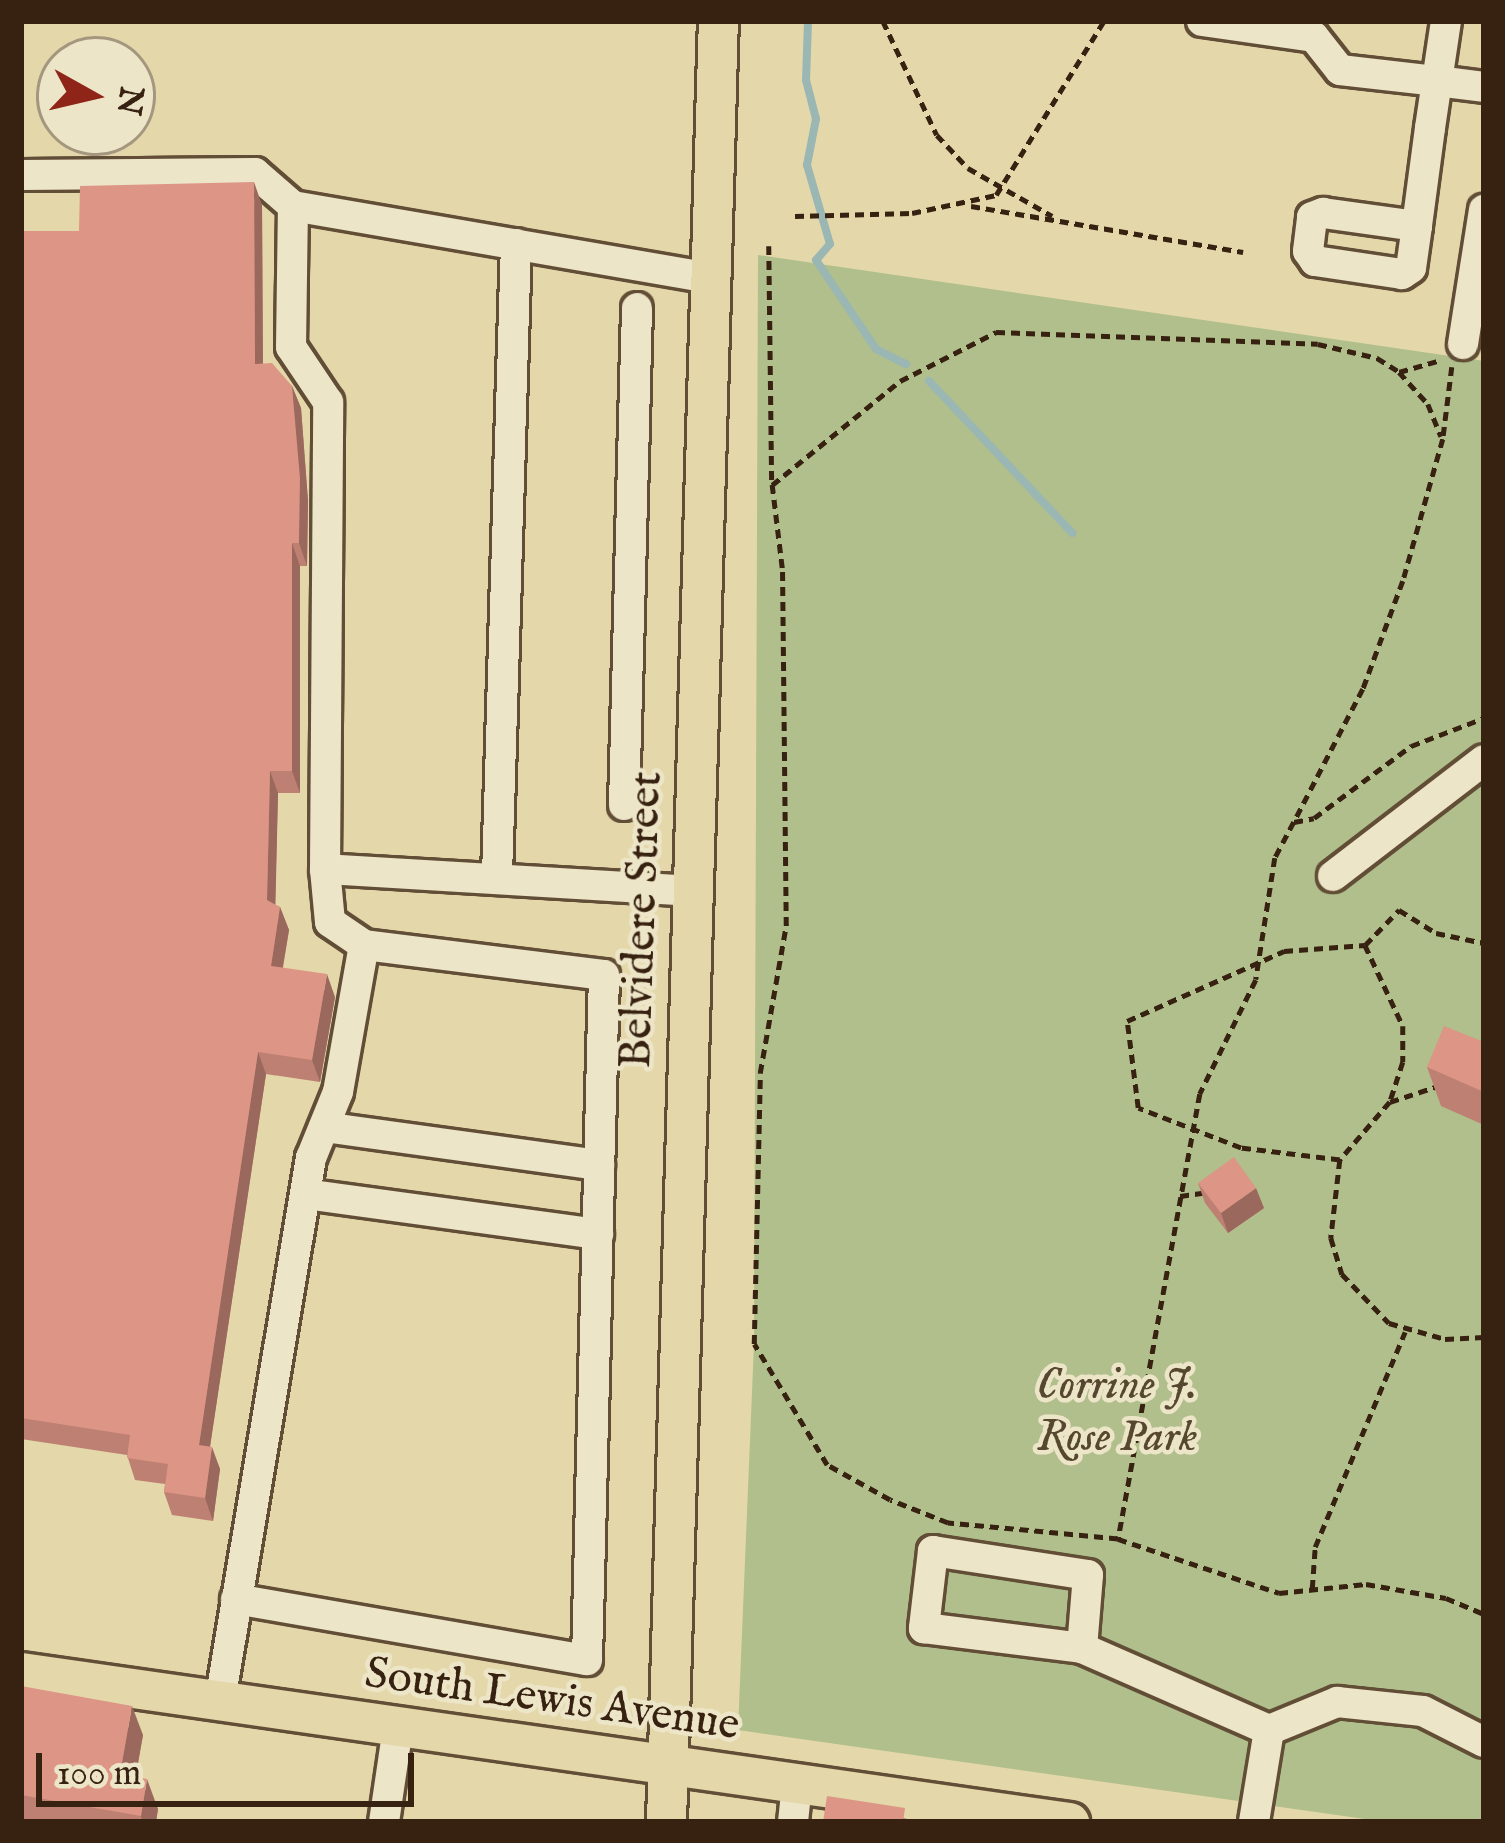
<!DOCTYPE html>
<html>
<head>
<meta charset="utf-8">
<style>
  body { margin:0 }
  #map { position:relative; width:1505px; height:1843px; overflow:hidden; background:#e4d7aa; font-family:"IM FELL English",serif }
  div>[style] { position:absolute }
  [style*='--x'] { left:calc(var(--x)*1px); top:calc(var(--y)*1px); width:calc(var(--w)*1px); rotate:calc(var(--a)*1deg) }
  .green>* { inset:0; background:#b0bf8b }
  .stream>* { height:8px; margin:-4px; padding:0 4px; transform-origin:4px; border-radius:4px; background:#9ab7b4 }
  .path>* { height:4.5px; margin-top:-2.25px; transform-origin:0; background:repeating-linear-gradient(90deg,#372110 0 9px,transparent 0 15px) }
  .roads { filter:drop-shadow(3px 0 #624e36) drop-shadow(-3px 0 #624e36) drop-shadow(0 3px #624e36) drop-shadow(0 -3px #624e36) }
  .minor>* { height:30px; margin:-15px; padding:0 15px; transform-origin:15px; border-radius:15px; background:#ede5c8 }
  .major>* { height:39px; margin:-19.5px; padding:0 19.5px; transform-origin:19.5px; border-radius:19.5px; background:#e4d7aa }
  .wall>* { inset:0; background:#be8072 }
  .shaded-wall>* { inset:0; background:#9b685d }
  .building>* { inset:0; background:#dd9585 }
  span { translate:-50% -50%; white-space:nowrap; text-align:center; line-height:1.15; -webkit-text-stroke:9px #ede5c8; paint-order:stroke }
  .street-label { font-size:45px; color:#372110 }
  .park-label { font-size:45px; color:#55482f; font-style:italic }
  .frame { position:absolute; inset:0; border:24px solid #372110; pointer-events:none }
  .north { position:absolute; left:36px; top:36px; width:120px; height:120px; box-sizing:border-box; background:#ede5c8; border:3px solid #a4977e; border-radius:50%; rotate:98deg; font-size:33px; font-weight:700; line-height:48px; text-align:center; color:#372110 }
  .north::after { content:''; display:block; margin:auto; width:42px; height:54px; background:#8f2418; clip-path:polygon(50% 0,100% 100%,50% 72%,0 100%) }
  .scale { position:absolute; left:36px; top:1753px; width:378px; height:54px; box-sizing:border-box; border:6px solid #372110; border-top:0; padding-left:15px; font-size:36px; line-height:42px; white-space:nowrap; color:#372110; -webkit-text-stroke:9px #ede5c8; paint-order:stroke }
</style>
</head>
<body>
<div id="map">
  <div class="green">
    <div style="clip-path:polygon(758px 255px,1484px 361px,1484px 1822px,1386px 1822px,738px 1730px,754px 1344px)"></div>
  </div>
  <div class="stream">
    <div style="--x:808;--y:21;--w:59;--a:91.9"></div>
    <div style="--x:806;--y:80;--w:40;--a:75.6"></div>
    <div style="--x:816;--y:119;--w:47;--a:101.1"></div>
    <div style="--x:807;--y:165;--w:82;--a:73.8"></div>
    <div style="--x:830;--y:244;--w:21;--a:131"></div>
    <div style="--x:816;--y:260;--w:107;--a:56"></div>
    <div style="--x:876;--y:349;--w:34;--a:27"></div>
    <div style="--x:929;--y:381;--w:209;--a:46.7"></div>
  </div>
  <div class="path">
    <div style="--x:883;--y:21;--w:126;--a:64.7"></div>
    <div style="--x:937;--y:135;--w:45;--a:46.8"></div>
    <div style="--x:968;--y:168;--w:97;--a:29.7"></div>
    <div style="--x:971;--y:206;--w:276;--a:9.6"></div>
    <div style="--x:795;--y:216;--w:117;--a:-1.5"></div>
    <div style="--x:912;--y:213;--w:86;--a:-12.1"></div>
    <div style="--x:996;--y:195;--w:205;--a:-58.2"></div>
    <div style="--x:769;--y:246;--w:239;--a:89.3"></div>
    <div style="--x:1452;--y:367;--w:73;--a:97.1"></div>
    <div style="--x:1443;--y:439;--w:148;--a:105.7"></div>
    <div style="--x:1403;--y:581;--w:115;--a:110.3"></div>
    <div style="--x:1363;--y:689;--w:150;--a:117.4"></div>
    <div style="--x:1294;--y:822;--w:20;--a:-11"></div>
    <div style="--x:1314;--y:818;--w:121;--a:-36.6"></div>
    <div style="--x:1411;--y:746;--w:78;--a:-21"></div>
    <div style="--x:1399;--y:372;--w:43;--a:47.8"></div>
    <div style="--x:1428;--y:404;--w:35;--a:68"></div>
    <div style="--x:1294;--y:822;--w:41;--a:117.8"></div>
    <div style="--x:1275;--y:858;--w:123;--a:98.9"></div>
    <div style="--x:1256;--y:980;--w:127;--a:116.2"></div>
    <div style="--x:1200;--y:1094;--w:452;--a:100.4"></div>
    <div style="--x:1118;--y:1539;--w:170;--a:18.5"></div>
    <div style="--x:1279;--y:1593;--w:87;--a:-5.9"></div>
    <div style="--x:1366;--y:1584;--w:81;--a:9.9"></div>
    <div style="--x:1446;--y:1598;--w:41;--a:22.8"></div>
    <div style="--x:1365;--y:945;--w:89;--a:64.9"></div>
    <div style="--x:1403;--y:1026;--w:36;--a:90"></div>
    <div style="--x:1403;--y:1062;--w:42;--a:108"></div>
    <div style="--x:1390;--y:1102;--w:77;--a:130.8"></div>
    <div style="--x:1340;--y:1160;--w:79;--a:96.6"></div>
    <div style="--x:1331;--y:1238;--w:38;--a:73"></div>
    <div style="--x:1342;--y:1274;--w:68;--a:46.2"></div>
    <div style="--x:1389;--y:1323;--w:58;--a:15.9"></div>
    <div style="--x:1445;--y:1339;--w:39;--a:-3"></div>
    <div style="--x:1390;--y:1102;--w:47;--a:-18.4"></div>
    <div style="--x:1340;--y:1160;--w:100;--a:-173.1"></div>
    <div style="--x:1241;--y:1148;--w:110;--a:-158.8"></div>
    <div style="--x:1138;--y:1108;--w:88;--a:-97.2"></div>
    <div style="--x:1127;--y:1021;--w:172;--a:-24"></div>
    <div style="--x:1284;--y:951;--w:81;--a:-4.2"></div>
    <div style="--x:1365;--y:945;--w:49;--a:-45.8"></div>
    <div style="--x:1399;--y:910;--w:44;--a:31.9"></div>
    <div style="--x:1436;--y:933;--w:49;--a:11.8"></div>
    <div style="--x:1180;--y:1196;--w:27;--a:-8"></div>
    <div style="--x:1118;--y:1539;--w:171;--a:-174.6"></div>
    <div style="--x:948;--y:1523;--w:62;--a:-158.4"></div>
    <div style="--x:890;--y:1500;--w:72;--a:-150.9"></div>
    <div style="--x:827;--y:1465;--w:141;--a:-121.1"></div>
    <div style="--x:754;--y:1344;--w:271;--a:-88.7"></div>
    <div style="--x:760;--y:1073;--w:149;--a:-80"></div>
    <div style="--x:786;--y:926;--w:358;--a:-90.6"></div>
    <div style="--x:782;--y:568;--w:84;--a:-96.9"></div>
    <div style="--x:772;--y:485;--w:165;--a:-39.1"></div>
    <div style="--x:900;--y:381;--w:108;--a:-27"></div>
    <div style="--x:996;--y:332;--w:322;--a:2.1"></div>
    <div style="--x:1318;--y:344;--w:61;--a:13.3"></div>
    <div style="--x:1377;--y:358;--w:26;--a:32"></div>
    <div style="--x:1399;--y:372;--w:44;--a:-15.9"></div>
    <div style="--x:1312;--y:1589;--w:42;--a:-85.9"></div>
    <div style="--x:1315;--y:1547;--w:233;--a:-67.3"></div>
  </div>
  <div class="roads">
    <div class="minor">
      <div style="--x:1202;--y:21;--w:113;--a:8.1"></div>
      <div style="--x:1314;--y:37;--w:42;--a:51.8"></div>
      <div style="--x:1340;--y:70;--w:98;--a:6.5"></div>
      <div style="--x:1437;--y:81;--w:48;--a:98.5"></div>
      <div style="--x:1430;--y:128;--w:99;--a:97.6"></div>
      <div style="--x:1417;--y:226;--w:42;--a:98.1"></div>
      <div style="--x:1411;--y:268;--w:11;--a:146"></div>
      <div style="--x:1402;--y:274;--w:88;--a:-171.5"></div>
      <div style="--x:1315;--y:261;--w:12;--a:-125"></div>
      <div style="--x:1308;--y:251;--w:34;--a:-83"></div>
      <div style="--x:1312;--y:217;--w:12;--a:-20"></div>
      <div style="--x:1323;--y:213;--w:95;--a:7.9"></div>
      <div style="--x:1446;--y:21;--w:61;--a:98.5"></div>
      <div style="--x:1437;--y:81;--w:47;--a:7.3"></div>
      <div style="--x:21;--y:175;--w:234;--a:-0.5"></div>
      <div style="--x:255;--y:173;--w:50;--a:41"></div>
      <div style="--x:293;--y:206;--w:422;--a:9.8"></div>
      <div style="--x:1463;--y:344;--w:136;--a:-81.1"></div>
      <div style="--x:624;--y:805;--w:497;--a:-88.5"></div>
      <div style="--x:325;--y:869;--w:367;--a:3.4"></div>
      <div style="--x:497;--y:876;--w:632;--a:-88.28"></div>
      <div style="--x:1333;--y:876;--w:190;--a:-37.5"></div>
      <div style="--x:324;--y:1127;--w:278;--a:7.9"></div>
      <div style="--x:305;--y:1194;--w:296;--a:7.8"></div>
      <div style="--x:236;--y:1599;--w:356;--a:9.9"></div>
      <div style="--x:587;--y:1660;--w:685;--a:-88.58"></div>
      <div style="--x:604;--y:975;--w:242;--a:-172.9"></div>
      <div style="--x:1082;--y:1648;--w:73;--a:-85.3"></div>
      <div style="--x:1088;--y:1575;--w:157;--a:-171.2"></div>
      <div style="--x:933;--y:1551;--w:78;--a:96.7"></div>
      <div style="--x:924;--y:1628;--w:159;--a:7.2"></div>
      <div style="--x:1082;--y:1648;--w:204;--a:23.7"></div>
      <div style="--x:1269;--y:1730;--w:93;--a:99.3"></div>
      <div style="--x:220;--y:1701;--w:551;--a:-80.49"></div>
      <div style="--x:311;--y:1158;--w:71;--a:-67.8"></div>
      <div style="--x:338;--y:1092;--w:149;--a:-80"></div>
      <div style="--x:364;--y:945;--w:41;--a:-145.9"></div>
      <div style="--x:330;--y:922;--w:53;--a:-95.4"></div>
      <div style="--x:325;--y:869;--w:467;--a:-89.6"></div>
      <div style="--x:328;--y:402;--w:66;--a:-123.9"></div>
      <div style="--x:291;--y:347;--w:141;--a:-89.2"></div>
      <div style="--x:1269;--y:1730;--w:74;--a:-22.4"></div>
      <div style="--x:1337;--y:1702;--w:86;--a:6"></div>
      <div style="--x:1423;--y:1711;--w:68;--a:26.9"></div>
      <div style="--x:384;--y:1822;--w:96;--a:-81.6"></div>
      <div style="--x:793;--y:1822;--w:38;--a:-84"></div>
    </div>
    <div class="major">
      <div style="--x:21;--y:1672;--w:1059;--a:8.15"></div>
      <div style="--x:666;--y:1822;--w:1802;--a:-88.35"></div>
    </div>
  </div>
  <div class="wall">
    <div style="clip-path:polygon(262px 205px,263px 364px,292px 386px,301px 408px,308px 501px,307px 566px,300px 566px,300px 793px,278px 793px,275px 905px,280px 907px,289px 930px,283px 968px,335px 997px,320px 1082px,266px 1074px,210px 1446px,220px 1469px,213px 1521px,172px 1515px,164px 1492px,165px 1484px,135px 1480px,127px 1455px,21px 1439px,21px 231px,79px 231px)"></div>
    <div style="clip-path:polygon(1484px 1042px,1484px 1125px,1441px 1106px,1427px 1067px)"></div>
    <div style="clip-path:polygon(1198px 1183px,1264px 1208px,1228px 1233px,1205px 1203px)"></div>
    <div style="clip-path:polygon(21px 1686px,143px 1735px,135px 1777px,158px 1809px,156px 1822px,21px 1822px)"></div>
  </div>
  <div class="shaded-wall">
    <div style="clip-path:polygon(254px 182px,262px 205px,263px 386px,255px 364px)"></div>
    <div style="clip-path:polygon(292px 386px,301px 408px,308px 501px,307px 566px,299px 543px)"></div>
    <div style="clip-path:polygon(292px 543px,300px 566px,300px 793px,292px 771px)"></div>
    <div style="clip-path:polygon(270px 771px,278px 793px,275px 923px,267px 900px)"></div>
    <div style="clip-path:polygon(280px 907px,289px 930px,279px 988px,271px 966px)"></div>
    <div style="clip-path:polygon(327px 974px,335px 997px,320px 1082px,312px 1060px)"></div>
    <div style="clip-path:polygon(258px 1052px,266px 1074px,207px 1467px,199px 1445px)"></div>
    <div style="clip-path:polygon(1256px 1188px,1264px 1208px,1228px 1233px,1221px 1213px)"></div>
    <div style="clip-path:polygon(212px 1447px,220px 1469px,213px 1521px,205px 1498px)"></div>
    <div style="clip-path:polygon(132px 1706px,143px 1735px,131px 1804px,120px 1774px)"></div>
    <div style="clip-path:polygon(147px 1779px,158px 1809px,156px 1822px,143px 1822px,141px 1816px)"></div>
  </div>
  <div class="building">
    <div style="clip-path:polygon(254px 182px,255px 364px,272px 363px,292px 386px,300px 478px,299px 543px,292px 543px,292px 771px,270px 771px,267px 900px,280px 907px,271px 966px,327px 974px,312px 1060px,258px 1052px,199px 1445px,212px 1447px,205px 1498px,164px 1492px,168px 1464px,127px 1458px,130px 1435px,21px 1418px,21px 231px,79px 231px,80px 186px)"></div>
    <div style="clip-path:polygon(1444px 1026px,1484px 1042px,1484px 1092px,1427px 1067px)"></div>
    <div style="clip-path:polygon(1234px 1157px,1256px 1188px,1221px 1213px,1198px 1183px)"></div>
    <div style="clip-path:polygon(21px 1686px,132px 1706px,120px 1774px,147px 1779px,141px 1816px,21px 1795px)"></div>
    <div style="clip-path:polygon(827px 1796px,905px 1808px,903px 1822px,823px 1822px)"></div>
  </div>
  <div class="street-label">
    <span style="left:642px;top:920px;rotate:-88deg">Belvidere Street</span>
    <span style="left:552px;top:1700px;rotate:8deg">South Lewis Avenue</span>
  </div>
  <div class="park-label">
    <span style="left:1117px;top:1412px">Corrine J.<br>Rose Park</span>
  </div>
  <div class="frame"></div>
  <div class="north">N</div>
  <div class="scale">100 m</div>
</div>
</body>
</html>
